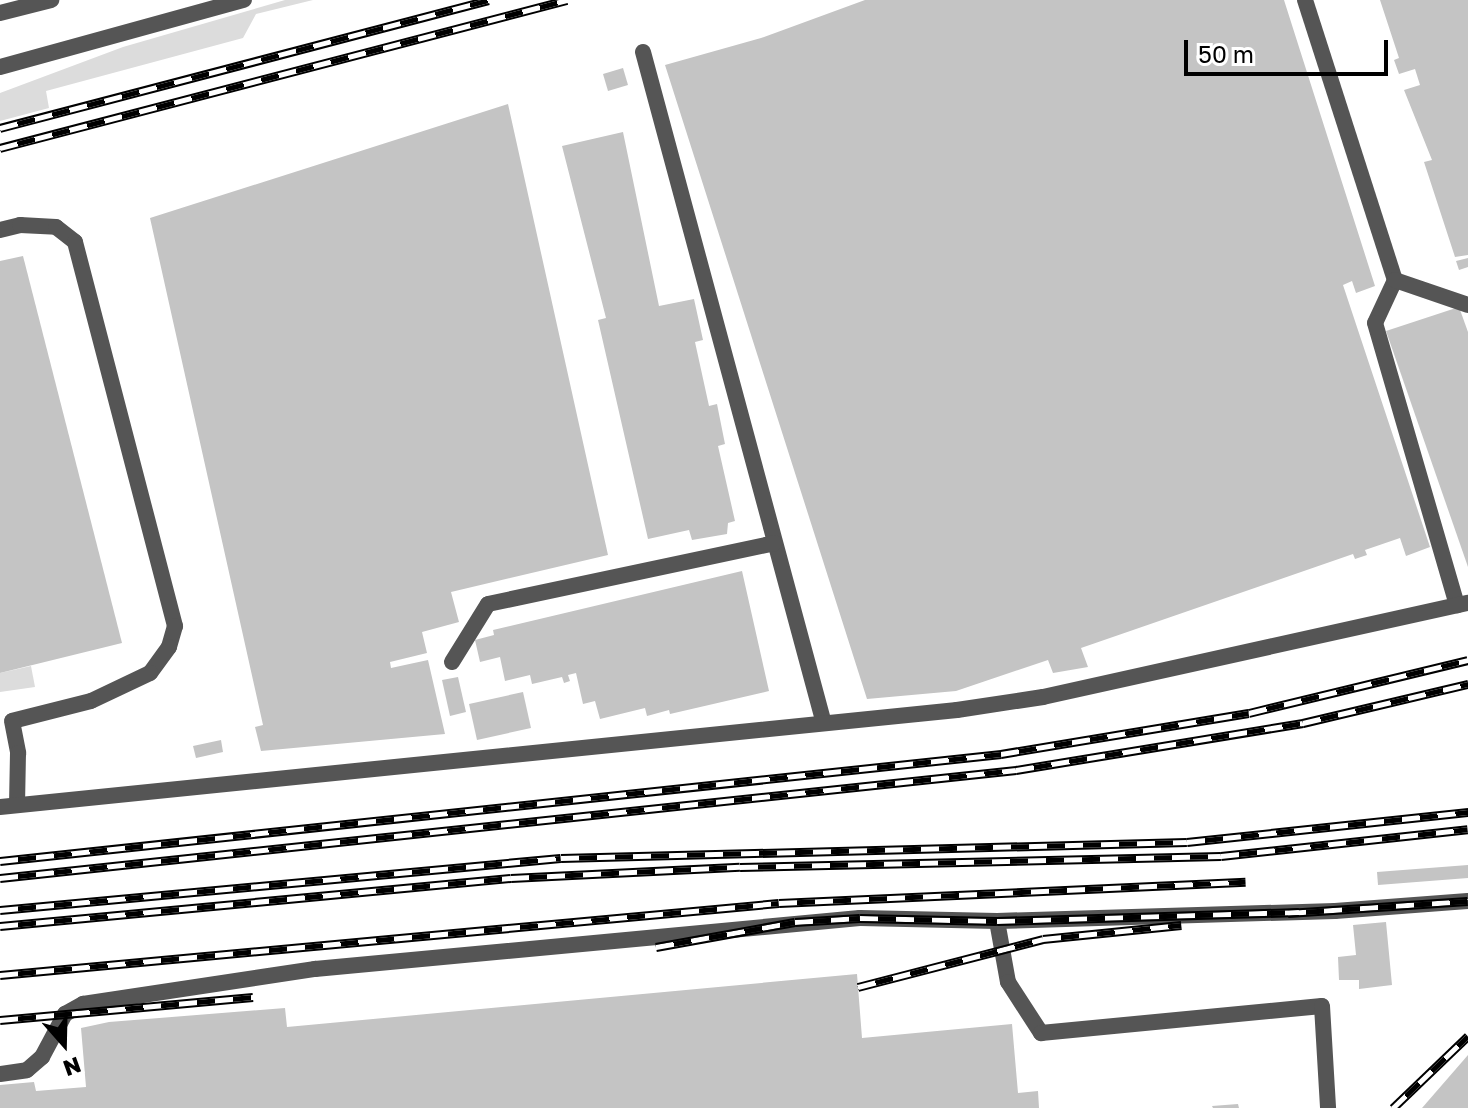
<!DOCTYPE html>
<html>
<head>
<meta charset="utf-8">
<style>
  body { margin:0 }
  #map { position:relative; width:1468px; height:1108px; overflow:hidden; background:#fff; font-family:"Golos Text",sans-serif }
  div>[style] { position:absolute }
  [style*='--x'] { left:calc(var(--x)*1px); top:calc(var(--y)*1px); width:calc(var(--w)*1px); rotate:calc(var(--a)*1deg) }
  .green>* { inset:0; background:#dcdcdc }
  .building>* { inset:0; background:#c4c4c4 }
  .lane>* { height:16px; margin:-8px; padding:0 8px; transform-origin:8px; border-radius:8px; background:#555 }
  .street>* { height:16px; margin:-8px; padding:0 8px; transform-origin:8px; border-radius:8px; background:#555 }
  .rail>* { height:9px; margin-top:-4.5px; transform-origin:0; background:repeating-linear-gradient(90deg,#fff 0 18px,#000 0 36px); box-sizing:border-box; border-block:2px solid #000 }
  span { translate:-50% -50%; white-space:nowrap; text-align:center; line-height:1.15; -webkit-text-stroke:8px #fff; paint-order:stroke }
  .north { position:absolute; left:24px; top:1004px; width:80px; height:80px; -webkit-text-stroke:6px #fff; paint-order:stroke; rotate:160deg; font-size:22px; font-weight:700; line-height:32px; text-align:center; color:#000 }
  .north::after { content:''; display:block; margin:auto; width:28px; height:36px; background:#000; clip-path:polygon(50% 0,100% 100%,50% 72%,0 100%) }
  .scale { position:absolute; left:1184px; top:40px; width:204px; height:36px; box-sizing:border-box; border:4px solid #000; border-top:0; padding-left:10px; font-size:24px; line-height:28px; white-space:nowrap; color:#000; -webkit-text-stroke:6px #fff; paint-order:stroke }
</style>
</head>
<body>
<div id="map">
  <div class="green">
    <div style="clip-path:polygon(285px 0,313px 0,256px 14px,243px 38px,46px 91px,49px 108px,0 121px,0 93px,123px 47px)"></div>
    <div style="clip-path:polygon(31px 666px,35px 687px,0 692px,0 673px)"></div>
  </div>
  <div class="building">
    <div style="clip-path:polygon(865px 0,1284px 0,1375px 286px,1356px 293px,1352px 281px,1343px 285px,1430px 547px,1406px 556px,1400px 538px,1365px 550px,1367px 555px,1355px 559px,1353px 554px,1081px 648px,1088px 667px,1053px 673px,1048px 660px,956px 691px,867px 699px,665px 65px,761px 38px)"></div>
    <div style="clip-path:polygon(1380px 0,1468px 0,1468px 255px,1455px 257px,1424px 162px,1432px 160px,1404px 90px,1420px 85px,1415px 69px,1399px 74px,1394px 60px,1399px 58px)"></div>
    <div style="clip-path:polygon(623px 68px,628px 85px,608px 91px,603px 74px)"></div>
    <div style="clip-path:polygon(508px 104px,608px 555px,451px 592px,459px 622px,422px 632px,427px 653px,390px 662px,391px 668px,428px 660px,445px 734px,261px 751px,255px 727px,263px 725px,150px 218px)"></div>
    <div style="clip-path:polygon(623px 132px,659px 306px,694px 299px,703px 340px,695px 342px,709px 406px,717px 404px,725px 444px,718px 446px,735px 521px,728px 523px,727px 534px,692px 540px,689px 530px,648px 539px,598px 320px,606px 318px,562px 146px)"></div>
    <div style="clip-path:polygon(23px 256px,122px 643px,0 673px,0 261px)"></div>
    <div style="clip-path:polygon(1468px 258px,1468px 267px,1459px 270px,1456px 261px)"></div>
    <div style="clip-path:polygon(1459px 307px,1468px 332px,1468px 567px,1386px 331px)"></div>
    <div style="clip-path:polygon(742px 571px,769px 691px,670px 714px,669px 710px,647px 716px,645px 708px,600px 719px,595px 701px,583px 704px,576px 673px,568px 675px,570px 681px,564px 683px,562px 677px,532px 684px,530px 675px,505px 681px,500px 657px,480px 662px,475px 640px,494px 635px,493px 630px)"></div>
    <div style="clip-path:polygon(458px 677px,466px 712px,450px 716px,442px 680px)"></div>
    <div style="clip-path:polygon(523px 692px,531px 728px,477px 740px,469px 704px)"></div>
    <div style="clip-path:polygon(221px 740px,223px 752px,196px 758px,193px 746px)"></div>
    <div style="clip-path:polygon(1468px 865px,1468px 878px,1378px 885px,1377px 872px)"></div>
    <div style="clip-path:polygon(1386px 922px,1392px 985px,1359px 989px,1359px 980px,1339px 980px,1338px 957px,1356px 955px,1353px 925px)"></div>
    <div style="clip-path:polygon(857px 974px,862px 1038px,1012px 1024px,1018px 1093px,1038px 1091px,1039px 1108px,0 1108px,0 1085px,34px 1082px,36px 1091px,86px 1087px,81px 1028px,109px 1022px,285px 1008px,287px 1027px)"></div>
    <div style="clip-path:polygon(1468px 1055px,1468px 1108px,1422px 1108px)"></div>
    <div style="clip-path:polygon(1238px 1104px,1239px 1108px,1213px 1108px,1212px 1106px)"></div>
  </div>
  <div class="lane">
    <div style="--x:1305;--y:0;--w:294;--a:72.2"></div>
    <div style="--x:1395;--y:280;--w:47;--a:114.9"></div>
    <div style="--x:1375;--y:323;--w:294;--a:73.8"></div>
    <div style="--x:0;--y:13;--w:53;--a:-14.3"></div>
    <div style="--x:643;--y:52;--w:692;--a:74.92"></div>
    <div style="--x:0;--y:230;--w:21;--a:-14"></div>
    <div style="--x:20;--y:225;--w:36;--a:3"></div>
    <div style="--x:56;--y:227;--w:24;--a:38"></div>
    <div style="--x:75;--y:242;--w:397;--a:75.4"></div>
    <div style="--x:175;--y:626;--w:22;--a:106"></div>
    <div style="--x:169;--y:647;--w:32;--a:126"></div>
    <div style="--x:150;--y:673;--w:65;--a:154.6"></div>
    <div style="--x:91;--y:701;--w:81;--a:165.8"></div>
    <div style="--x:12;--y:721;--w:33;--a:79"></div>
    <div style="--x:18;--y:753;--w:51;--a:91.1"></div>
    <div style="--x:1395;--y:280;--w:77;--a:18.9"></div>
    <div style="--x:452;--y:662;--w:68;--a:-58.2"></div>
    <div style="--x:488;--y:604;--w:293;--a:-12"></div>
    <div style="--x:0;--y:807;--w:962;--a:-5.79"></div>
    <div style="--x:957;--y:710;--w:87;--a:-8.6"></div>
    <div style="--x:1043;--y:697;--w:435;--a:-12.5"></div>
    <div style="--x:997;--y:921;--w:62;--a:79.8"></div>
    <div style="--x:1008;--y:982;--w:61;--a:57.1"></div>
    <div style="--x:1041;--y:1033;--w:282;--a:-5.5"></div>
    <div style="--x:1322;--y:1006;--w:102;--a:86.6"></div>
    <div style="--x:0;--y:1074;--w:27;--a:-8"></div>
    <div style="--x:27;--y:1070;--w:20;--a:-41"></div>
    <div style="--x:42;--y:1057;--w:49;--a:-61.9"></div>
    <div style="--x:65;--y:1014;--w:21;--a:-29"></div>
    <div style="--x:83;--y:1004;--w:235;--a:-8.6"></div>
    <div style="--x:315;--y:969;--w:547;--a:-5.35"></div>
    <div style="--x:860;--y:918;--w:137;--a:1.3"></div>
    <div style="--x:997;--y:921;--w:338;--a:-1.7"></div>
    <div style="--x:1335;--y:911;--w:133;--a:-4.3"></div>
  </div>
  <div class="street">
    <div style="--x:0;--y:67;--w:253;--a:-15.4"></div>
  </div>
  <div class="rail">
    <div style="--x:0;--y:128;--w:505;--a:-14.67"></div>
    <div style="--x:0;--y:148;--w:586;--a:-14.63"></div>
    <div style="--x:0;--y:861;--w:1007;--a:-6.1"></div>
    <div style="--x:1001;--y:754;--w:251;--a:-9.4"></div>
    <div style="--x:1249;--y:713;--w:225;--a:-13.6"></div>
    <div style="--x:0;--y:878;--w:1022;--a:-6.07"></div>
    <div style="--x:1016;--y:770;--w:291;--a:-9.3"></div>
    <div style="--x:1303;--y:723;--w:170;--a:-13.3"></div>
    <div style="--x:0;--y:910;--w:563;--a:-5.3"></div>
    <div style="--x:561;--y:858;--w:626;--a:-1.46"></div>
    <div style="--x:1187;--y:842;--w:283;--a:-6.1"></div>
    <div style="--x:1288;--y:913;--w:180;--a:-3.8"></div>
    <div style="--x:0;--y:926;--w:513;--a:-5.37"></div>
    <div style="--x:511;--y:878;--w:229;--a:-2.8"></div>
    <div style="--x:740;--y:867;--w:481;--a:-1.3"></div>
    <div style="--x:1221;--y:856;--w:248;--a:-6.2"></div>
    <div style="--x:656;--y:947;--w:141;--a:-10.2"></div>
    <div style="--x:795;--y:922;--w:65;--a:-3.5"></div>
    <div style="--x:860;--y:918;--w:137;--a:1.3"></div>
    <div style="--x:997;--y:921;--w:302;--a:-1.7"></div>
    <div style="--x:0;--y:975;--w:782;--a:-5.28"></div>
    <div style="--x:779;--y:903;--w:467;--a:-2.6"></div>
    <div style="--x:858;--y:987;--w:191;--a:-14.5"></div>
    <div style="--x:1043;--y:939;--w:139;--a:-5.8"></div>
    <div style="--x:0;--y:1020;--w:254;--a:-5.2"></div>
    <div style="--x:1393;--y:1108;--w:104;--a:-43.8"></div>
  </div>
  <div class="north">N</div>
  <div class="scale">50 m</div>
</div>
</body>
</html>
